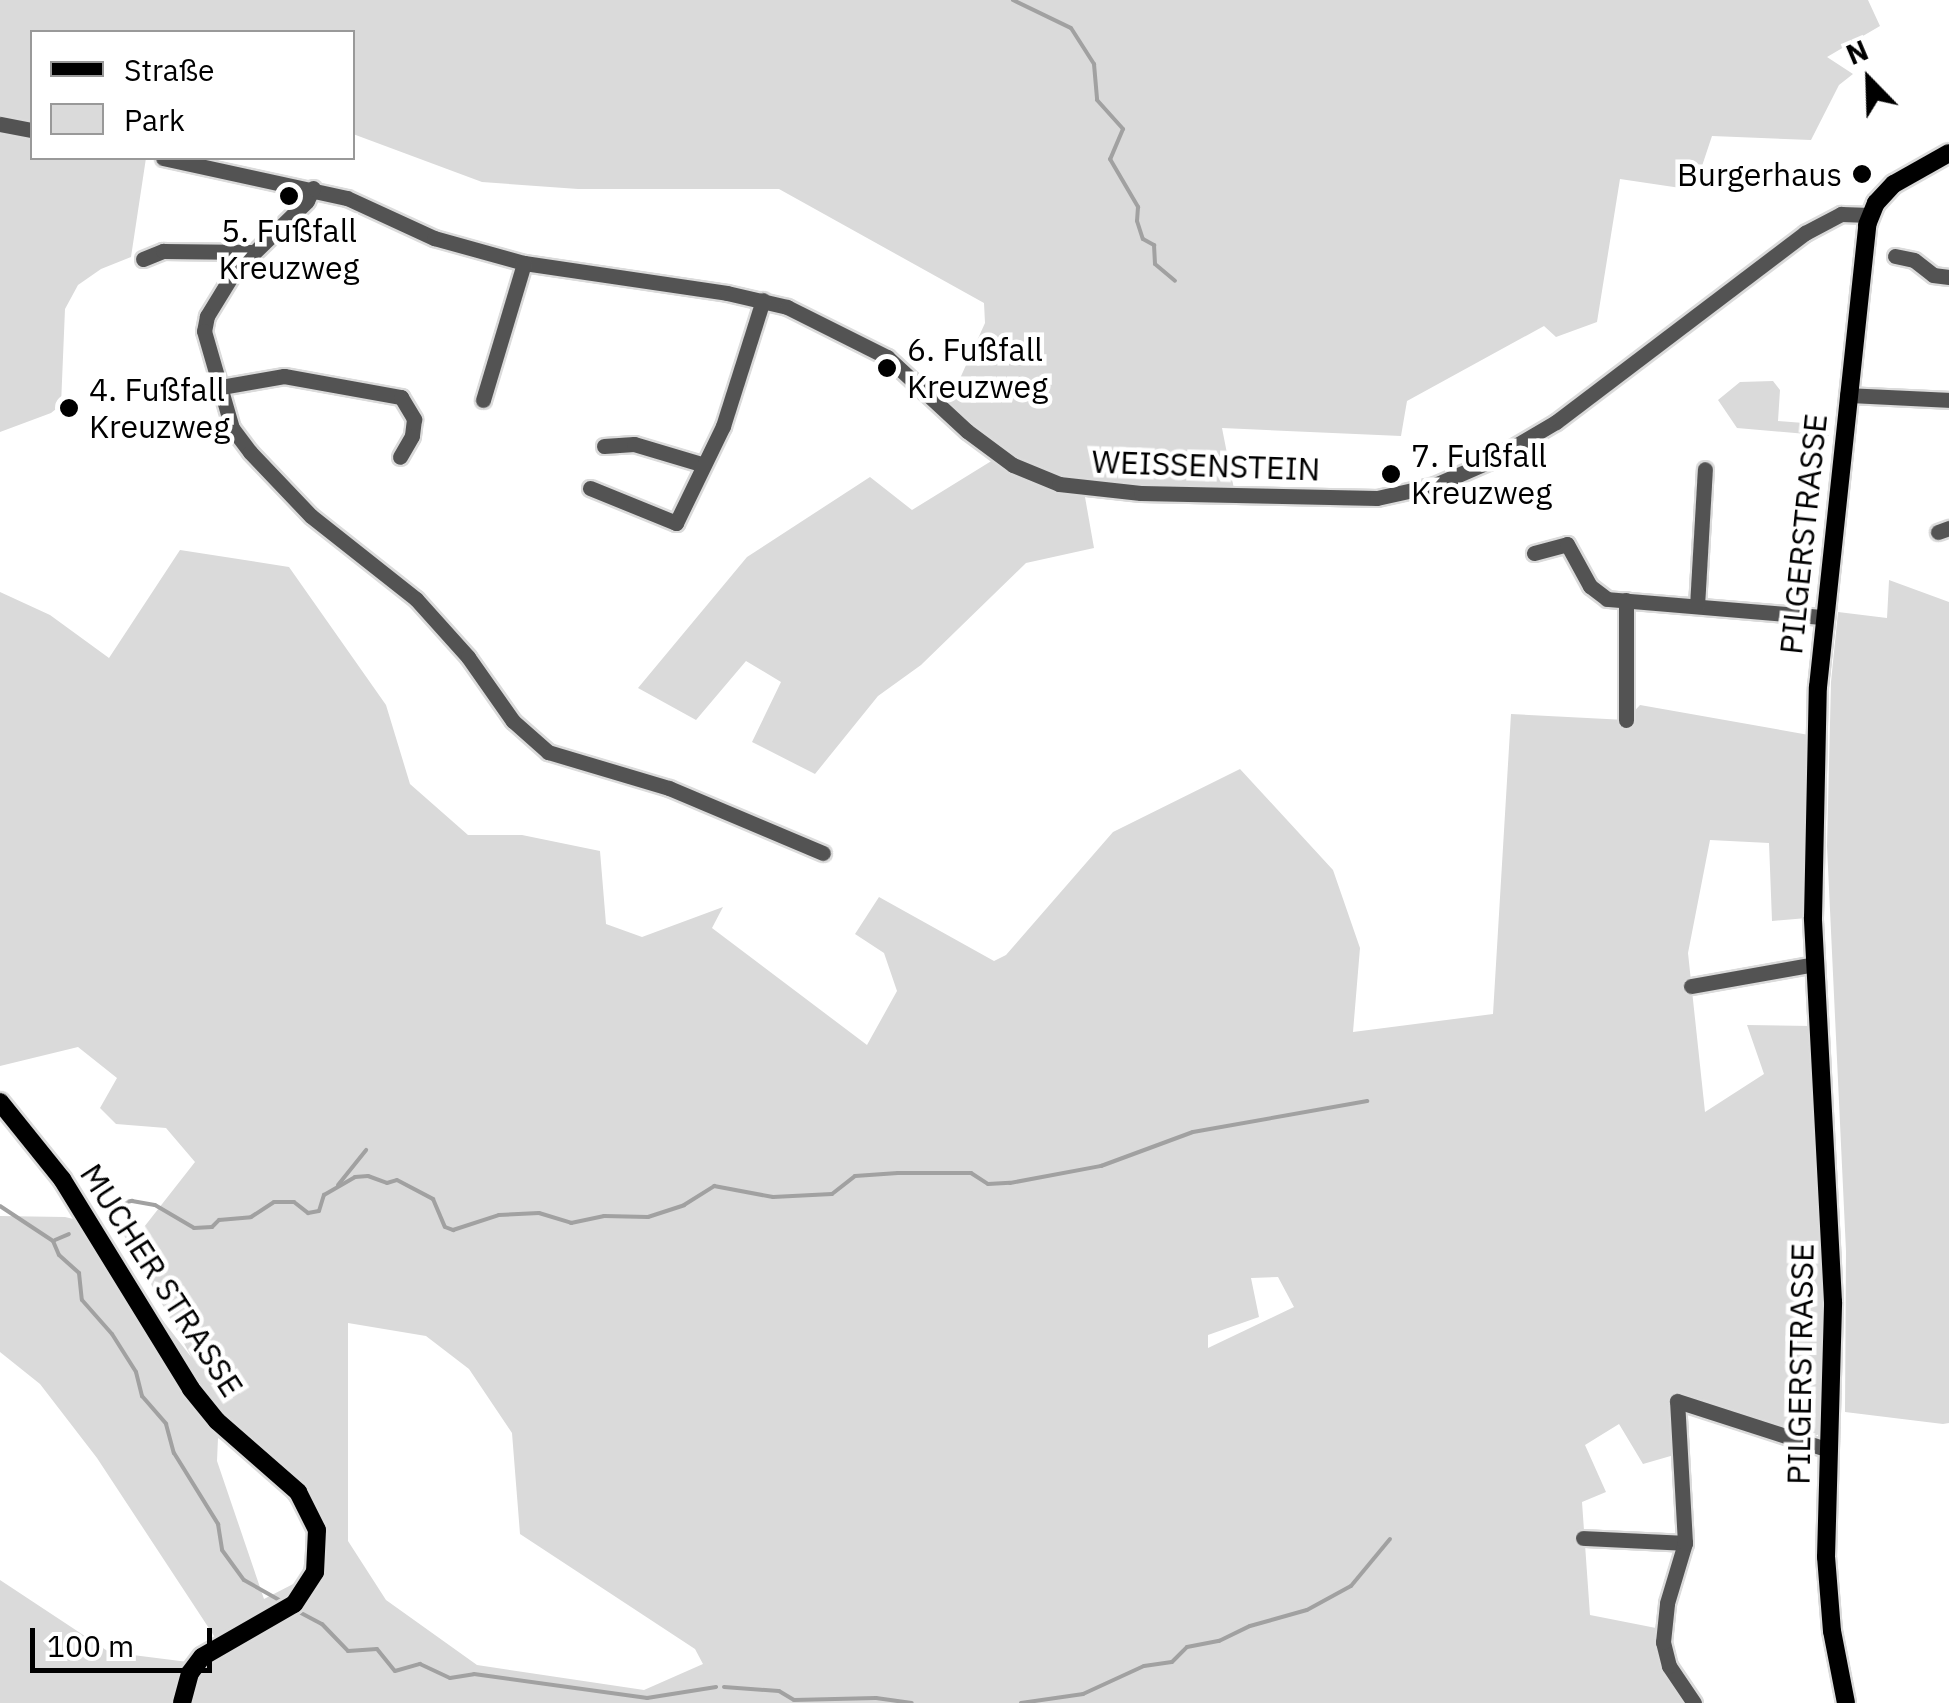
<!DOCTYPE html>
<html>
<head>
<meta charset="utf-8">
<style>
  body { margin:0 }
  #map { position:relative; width:1949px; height:1703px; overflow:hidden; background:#fff; font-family:"IBM Plex Sans",sans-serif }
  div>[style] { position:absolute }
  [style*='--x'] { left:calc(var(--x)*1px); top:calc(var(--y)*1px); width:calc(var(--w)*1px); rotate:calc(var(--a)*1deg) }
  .green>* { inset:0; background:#dadada }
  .stream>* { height:4px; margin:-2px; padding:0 2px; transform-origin:2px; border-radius:2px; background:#a1a1a1 }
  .roads { filter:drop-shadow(2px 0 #dbdbdb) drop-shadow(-2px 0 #dbdbdb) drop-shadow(0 2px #dbdbdb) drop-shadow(0 -2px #dbdbdb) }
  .minor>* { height:15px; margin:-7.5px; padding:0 7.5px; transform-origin:7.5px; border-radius:7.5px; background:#535353 }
  .major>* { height:18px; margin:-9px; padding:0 9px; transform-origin:9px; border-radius:9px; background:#000 }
  .dots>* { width:28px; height:28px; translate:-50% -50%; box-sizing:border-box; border:5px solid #fff; border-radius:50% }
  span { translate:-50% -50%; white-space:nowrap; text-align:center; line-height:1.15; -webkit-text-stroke:9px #fff; paint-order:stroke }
  .poi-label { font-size:32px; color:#000 }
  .right { translate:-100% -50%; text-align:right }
  .left { translate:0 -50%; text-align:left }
  .street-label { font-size:32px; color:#000 }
  .legend { position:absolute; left:30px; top:30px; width:325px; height:130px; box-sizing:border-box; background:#fff; border:2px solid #999; margin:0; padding:12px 18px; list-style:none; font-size:30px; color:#000 }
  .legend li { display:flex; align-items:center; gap:20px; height:50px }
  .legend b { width:50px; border:2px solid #999 }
  .north { position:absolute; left:1819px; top:30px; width:100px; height:100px; -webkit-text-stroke:8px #fff; paint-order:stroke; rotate:337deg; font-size:28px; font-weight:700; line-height:40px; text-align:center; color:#000 }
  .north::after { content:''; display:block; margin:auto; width:35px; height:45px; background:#000; clip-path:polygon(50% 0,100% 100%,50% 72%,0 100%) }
  .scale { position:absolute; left:30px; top:1628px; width:182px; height:45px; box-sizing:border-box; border:5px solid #000; border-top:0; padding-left:12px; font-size:30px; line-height:35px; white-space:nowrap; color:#000; -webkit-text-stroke:8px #fff; paint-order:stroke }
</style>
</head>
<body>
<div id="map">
  <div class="green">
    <div style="clip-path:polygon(0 0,1868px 0,1880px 26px,1827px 57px,1853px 74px,1839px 85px,1811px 140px,1712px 136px,1694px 190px,1620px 179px,1597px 322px,1556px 337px,1544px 326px,1407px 401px,1401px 436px,1222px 428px,1234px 489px,1083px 485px,1030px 469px,999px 450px,948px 405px,985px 323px,984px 303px,779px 189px,578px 189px,482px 182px,353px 134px,352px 32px,32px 32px,32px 158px,146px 158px,131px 257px,101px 269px,78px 285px,65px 309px,61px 405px,51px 413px,0 432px)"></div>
    <div style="clip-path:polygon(1773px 381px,1780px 390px,1778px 421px,1830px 425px,1829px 436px,1737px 428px,1718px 400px,1740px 382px)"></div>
    <div style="clip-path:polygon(993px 460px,1030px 482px,1085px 497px,1094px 548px,1026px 563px,921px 665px,878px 696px,815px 774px,752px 742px,781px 682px,746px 661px,696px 720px,638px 688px,747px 557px,870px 477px,912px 510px)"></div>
    <div style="clip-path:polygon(evenodd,180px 550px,289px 567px,386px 705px,410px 784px,468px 835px,522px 835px,600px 851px,606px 924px,642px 937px,723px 907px,712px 928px,867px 1045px,897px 991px,884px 953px,855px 934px,879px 897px,994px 961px,1006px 955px,1113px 832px,1240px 769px,1333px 870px,1360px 948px,1353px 1032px,1493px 1014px,1511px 714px,1626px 720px,1640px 705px,1809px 735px,1807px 918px,1772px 921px,1769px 843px,1710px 840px,1688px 953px,1705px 1112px,1764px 1074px,1747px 1025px,1811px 1026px,1826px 1288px,1823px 1433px,1808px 1438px,1678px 1402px,1681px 1453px,1643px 1464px,1619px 1424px,1585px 1445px,1606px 1492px,1582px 1502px,1590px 1615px,1656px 1628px,1658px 1650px,1687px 1703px,0 1703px,0 1580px,109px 1652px,196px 1663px,220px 1645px,97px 1458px,40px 1384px,0 1352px,0 1216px,65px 1217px,86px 1222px,192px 1358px,117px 1223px,137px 1236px,195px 1162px,166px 1128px,116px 1124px,100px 1108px,117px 1078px,78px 1047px,0 1066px,0 592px,50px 615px,109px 658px,180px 550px,1278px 1277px,1294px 1307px,1208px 1348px,1208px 1335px,1259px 1317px,1251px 1278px,1278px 1277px,180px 550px,348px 1323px,426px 1336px,469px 1369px,512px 1433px,520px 1534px,695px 1649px,703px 1664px,644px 1690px,477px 1665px,386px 1600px,348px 1541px,348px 1323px,180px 550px,218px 1438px,261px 1462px,310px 1530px,301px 1580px,264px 1599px,217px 1461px,218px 1438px)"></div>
    <div style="clip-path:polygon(1889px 580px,1949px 602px,1949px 1423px,1943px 1424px,1845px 1412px,1846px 1251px,1827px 846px,1831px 682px,1838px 612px,1887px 618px)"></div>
  </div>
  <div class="stream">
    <div style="--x:1013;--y:0;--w:64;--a:25.8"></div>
    <div style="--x:1071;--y:28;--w:43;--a:57.4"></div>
    <div style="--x:1094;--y:64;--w:36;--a:85"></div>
    <div style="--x:1097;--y:100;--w:39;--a:48"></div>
    <div style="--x:1123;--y:129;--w:33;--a:113"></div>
    <div style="--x:1110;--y:159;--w:56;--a:59.7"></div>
    <div style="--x:1138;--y:207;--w:14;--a:94"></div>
    <div style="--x:1137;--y:221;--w:19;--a:72"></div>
    <div style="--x:1143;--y:239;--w:13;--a:29"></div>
    <div style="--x:1154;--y:245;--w:19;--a:87"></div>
    <div style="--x:1155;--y:264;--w:26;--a:40"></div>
    <div style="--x:338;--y:1185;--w:45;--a:-51.3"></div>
    <div style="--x:0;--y:1206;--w:64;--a:33.4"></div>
    <div style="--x:53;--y:1241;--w:15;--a:67"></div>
    <div style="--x:59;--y:1255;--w:27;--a:42"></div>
    <div style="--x:79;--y:1273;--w:27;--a:84"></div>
    <div style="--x:82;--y:1300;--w:45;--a:48.6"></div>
    <div style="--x:112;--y:1334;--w:45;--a:57.7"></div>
    <div style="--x:136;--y:1372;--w:25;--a:76"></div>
    <div style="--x:142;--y:1396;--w:37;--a:49"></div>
    <div style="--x:166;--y:1424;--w:30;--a:75"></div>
    <div style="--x:174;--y:1453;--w:84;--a:58.2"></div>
    <div style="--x:218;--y:1524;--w:26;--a:81"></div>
    <div style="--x:222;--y:1550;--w:37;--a:54"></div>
    <div style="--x:244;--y:1580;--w:43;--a:29.6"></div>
    <div style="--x:105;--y:1207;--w:28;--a:-13"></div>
    <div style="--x:132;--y:1201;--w:23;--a:10"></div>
    <div style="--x:155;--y:1205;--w:45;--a:30.5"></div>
    <div style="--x:194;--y:1228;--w:18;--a:-3"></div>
    <div style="--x:212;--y:1227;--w:10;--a:-45"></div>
    <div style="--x:219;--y:1220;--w:32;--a:-5"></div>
    <div style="--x:251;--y:1217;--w:27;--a:-33"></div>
    <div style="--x:274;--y:1202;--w:20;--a:0"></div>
    <div style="--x:294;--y:1202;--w:18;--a:38"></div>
    <div style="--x:308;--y:1213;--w:11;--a:-10"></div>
    <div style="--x:319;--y:1211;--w:17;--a:-73"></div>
    <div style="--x:324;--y:1195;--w:36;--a:-30"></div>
    <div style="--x:355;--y:1177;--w:13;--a:-4"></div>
    <div style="--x:368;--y:1176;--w:20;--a:20"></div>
    <div style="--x:387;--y:1183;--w:10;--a:-17"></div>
    <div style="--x:397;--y:1180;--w:41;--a:27.8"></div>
    <div style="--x:433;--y:1199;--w:30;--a:67"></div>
    <div style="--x:445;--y:1227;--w:9;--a:21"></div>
    <div style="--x:453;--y:1230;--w:48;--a:-18.1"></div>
    <div style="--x:499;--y:1215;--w:40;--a:-2.9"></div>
    <div style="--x:539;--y:1213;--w:34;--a:17"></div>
    <div style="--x:571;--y:1223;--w:34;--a:-12"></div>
    <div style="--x:604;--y:1216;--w:44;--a:1.3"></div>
    <div style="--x:648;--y:1217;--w:38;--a:-18"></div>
    <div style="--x:684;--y:1205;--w:36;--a:-32"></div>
    <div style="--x:714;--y:1186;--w:60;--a:10.6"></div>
    <div style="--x:773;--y:1197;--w:59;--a:-2.9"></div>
    <div style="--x:832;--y:1194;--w:29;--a:-38"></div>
    <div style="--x:855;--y:1176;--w:43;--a:-4"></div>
    <div style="--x:898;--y:1173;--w:73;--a:0"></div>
    <div style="--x:971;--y:1173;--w:20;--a:33"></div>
    <div style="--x:988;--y:1184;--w:22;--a:-3"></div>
    <div style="--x:1010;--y:1183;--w:93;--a:-10.6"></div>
    <div style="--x:1101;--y:1166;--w:98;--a:-20.3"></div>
    <div style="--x:1193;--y:1132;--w:177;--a:-10.1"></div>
    <div style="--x:55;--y:1240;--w:15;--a:-23"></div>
    <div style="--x:301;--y:1613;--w:24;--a:28"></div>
    <div style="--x:322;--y:1624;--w:37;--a:46"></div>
    <div style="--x:348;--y:1651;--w:29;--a:-4"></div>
    <div style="--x:377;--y:1649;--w:28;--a:51"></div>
    <div style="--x:395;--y:1671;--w:26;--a:-16"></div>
    <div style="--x:420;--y:1664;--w:33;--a:25"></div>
    <div style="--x:450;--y:1678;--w:24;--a:-9"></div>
    <div style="--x:474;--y:1674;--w:175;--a:7.9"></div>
    <div style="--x:647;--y:1698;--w:70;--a:-9.1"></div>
    <div style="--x:724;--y:1687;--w:55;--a:4.2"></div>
    <div style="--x:779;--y:1691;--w:17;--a:31"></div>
    <div style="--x:794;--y:1700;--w:82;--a:-1.4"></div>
    <div style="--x:876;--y:1698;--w:36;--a:8"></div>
    <div style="--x:1021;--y:1703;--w:63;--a:-8.3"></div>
    <div style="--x:1083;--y:1694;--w:67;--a:-24.7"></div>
    <div style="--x:1144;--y:1666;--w:28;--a:-8"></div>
    <div style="--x:1172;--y:1662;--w:21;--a:-45"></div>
    <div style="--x:1187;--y:1647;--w:33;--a:-11"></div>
    <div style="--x:1219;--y:1641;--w:34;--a:-26"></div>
    <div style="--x:1250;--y:1626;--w:59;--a:-15.7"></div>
    <div style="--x:1307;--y:1610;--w:50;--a:-28.6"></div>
    <div style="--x:1351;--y:1586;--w:61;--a:-50.3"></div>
  </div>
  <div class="roads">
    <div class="minor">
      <div style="--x:0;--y:124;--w:33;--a:11"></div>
      <div style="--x:163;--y:158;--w:188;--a:12.3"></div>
      <div style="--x:347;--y:198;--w:96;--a:24.7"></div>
      <div style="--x:434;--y:238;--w:93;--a:15.5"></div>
      <div style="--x:524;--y:263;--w:205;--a:8.4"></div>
      <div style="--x:727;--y:293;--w:62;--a:13.1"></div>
      <div style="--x:787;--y:307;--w:112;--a:26.6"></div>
      <div style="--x:887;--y:357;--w:109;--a:42.8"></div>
      <div style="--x:967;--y:431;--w:57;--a:36.5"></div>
      <div style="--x:1013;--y:465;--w:50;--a:22.4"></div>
      <div style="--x:1059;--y:484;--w:82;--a:6.3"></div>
      <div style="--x:1141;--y:493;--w:236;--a:1.2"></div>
      <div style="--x:1377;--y:498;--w:59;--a:-12.6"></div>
      <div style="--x:1435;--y:485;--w:58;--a:-23.5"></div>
      <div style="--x:1488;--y:462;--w:79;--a:-30.5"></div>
      <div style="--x:1556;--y:422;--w:313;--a:-37.2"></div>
      <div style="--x:1805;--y:233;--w:41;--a:-27.8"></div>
      <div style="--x:1841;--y:214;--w:29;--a:2"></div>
      <div style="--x:313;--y:188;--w:14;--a:115"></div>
      <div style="--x:307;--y:201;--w:102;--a:135.8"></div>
      <div style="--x:234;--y:272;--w:52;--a:121.5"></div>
      <div style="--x:207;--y:316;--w:15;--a:101"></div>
      <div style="--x:204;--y:331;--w:101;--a:73.9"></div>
      <div style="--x:232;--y:428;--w:30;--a:53"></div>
      <div style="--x:250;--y:452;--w:88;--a:46.4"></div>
      <div style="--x:311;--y:516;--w:134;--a:38.3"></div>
      <div style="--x:416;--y:599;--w:78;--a:48.1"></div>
      <div style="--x:468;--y:657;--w:78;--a:54.9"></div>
      <div style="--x:513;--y:721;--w:47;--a:41.5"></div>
      <div style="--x:548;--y:752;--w:126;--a:16.6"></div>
      <div style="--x:669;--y:788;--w:167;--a:22.9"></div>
      <div style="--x:1895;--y:256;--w:19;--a:12"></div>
      <div style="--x:1914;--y:260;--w:24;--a:38"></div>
      <div style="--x:1933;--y:275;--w:16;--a:7"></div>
      <div style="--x:143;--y:259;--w:22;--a:-22"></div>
      <div style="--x:163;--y:251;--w:89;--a:0.6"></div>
      <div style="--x:221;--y:387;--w:64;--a:-9.9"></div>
      <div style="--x:284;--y:376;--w:119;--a:10.2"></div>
      <div style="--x:401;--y:397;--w:26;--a:59"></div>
      <div style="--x:414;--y:419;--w:17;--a:97"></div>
      <div style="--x:412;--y:436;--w:24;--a:120"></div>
      <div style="--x:1847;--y:395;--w:102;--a:2.8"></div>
      <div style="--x:483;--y:400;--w:143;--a:-73.3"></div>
      <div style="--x:604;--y:446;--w:30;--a:-4"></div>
      <div style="--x:634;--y:444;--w:70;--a:16.6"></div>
      <div style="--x:590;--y:488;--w:93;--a:22.1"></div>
      <div style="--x:676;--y:523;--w:108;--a:-64.1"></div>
      <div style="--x:723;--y:426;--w:132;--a:-72.4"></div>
      <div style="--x:1938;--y:532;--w:12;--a:-20"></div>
      <div style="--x:1534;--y:553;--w:34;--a:-15"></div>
      <div style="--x:1567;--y:544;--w:48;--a:61.3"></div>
      <div style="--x:1590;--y:586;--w:21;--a:37"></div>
      <div style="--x:1607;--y:599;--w:217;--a:4.8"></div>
      <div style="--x:1697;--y:606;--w:137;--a:-86.7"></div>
      <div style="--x:1626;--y:720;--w:120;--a:-90"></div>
      <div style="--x:1691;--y:986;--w:125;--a:-10.1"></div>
      <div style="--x:1583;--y:1538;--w:102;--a:2.8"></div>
      <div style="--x:1694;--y:1703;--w:45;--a:-124"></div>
      <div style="--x:1669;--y:1666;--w:25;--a:-104"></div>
      <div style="--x:1663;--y:1642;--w:39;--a:-84"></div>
      <div style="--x:1667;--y:1603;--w:63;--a:-73.3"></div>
      <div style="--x:1685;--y:1543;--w:142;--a:-93.2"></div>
      <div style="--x:1677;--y:1401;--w:160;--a:17.9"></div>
    </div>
    <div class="major">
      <div style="--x:0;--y:1102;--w:99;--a:51.2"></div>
      <div style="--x:62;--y:1179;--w:246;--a:58.4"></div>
      <div style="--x:191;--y:1389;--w:41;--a:50.9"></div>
      <div style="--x:217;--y:1421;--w:108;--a:41.2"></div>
      <div style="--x:298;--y:1492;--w:42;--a:63.4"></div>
      <div style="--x:317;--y:1530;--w:42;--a:92.7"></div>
      <div style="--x:315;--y:1572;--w:38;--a:123"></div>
      <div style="--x:294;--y:1604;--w:106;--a:150.1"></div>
      <div style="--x:202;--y:1657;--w:20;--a:127"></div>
      <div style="--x:190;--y:1673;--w:31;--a:105"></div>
      <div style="--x:1846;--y:1703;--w:73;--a:-101"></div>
      <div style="--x:1832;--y:1631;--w:74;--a:-94.6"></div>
      <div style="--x:1826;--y:1557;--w:255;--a:-88.4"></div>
      <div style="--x:1833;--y:1302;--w:385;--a:-93"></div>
      <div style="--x:1813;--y:918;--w:231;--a:-88.8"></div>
      <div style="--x:1818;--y:687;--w:465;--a:-83.9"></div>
      <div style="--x:1867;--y:225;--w:24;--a:-68"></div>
      <div style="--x:1876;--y:203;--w:26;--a:-47"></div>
      <div style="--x:1894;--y:184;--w:63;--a:-29.4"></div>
    </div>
  </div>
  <div class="dots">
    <div style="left:1862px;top:174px;background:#000"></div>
    <div style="left:289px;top:196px;background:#000"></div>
    <div style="left:887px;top:368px;background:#000"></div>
    <div style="left:69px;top:408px;background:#000"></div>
    <div style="left:1391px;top:474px;background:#000"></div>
  </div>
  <div class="poi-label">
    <span class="right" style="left:1842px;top:174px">Burgerhaus</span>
    <span style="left:289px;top:249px">5. Fußfall<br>Kreuzweg</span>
    <span class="left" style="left:907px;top:368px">6. Fußfall<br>Kreuzweg</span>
    <span class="left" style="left:89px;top:408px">4. Fußfall<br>Kreuzweg</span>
    <span class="left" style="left:1411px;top:474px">7. Fußfall<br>Kreuzweg</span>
  </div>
  <div class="street-label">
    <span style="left:1206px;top:465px;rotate:2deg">WEISSENSTEIN</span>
    <span style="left:1803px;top:534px;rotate:-84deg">PILGERSTRASSE</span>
    <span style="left:162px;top:1280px;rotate:57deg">MUCHER STRASSE</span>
    <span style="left:1800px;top:1364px;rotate:-89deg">PILGERSTRASSE</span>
  </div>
  <ul class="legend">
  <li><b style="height:12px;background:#000"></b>Straße</li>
  <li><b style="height:28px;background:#dadada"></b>Park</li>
  </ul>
  <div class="north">N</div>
  <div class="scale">100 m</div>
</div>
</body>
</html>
